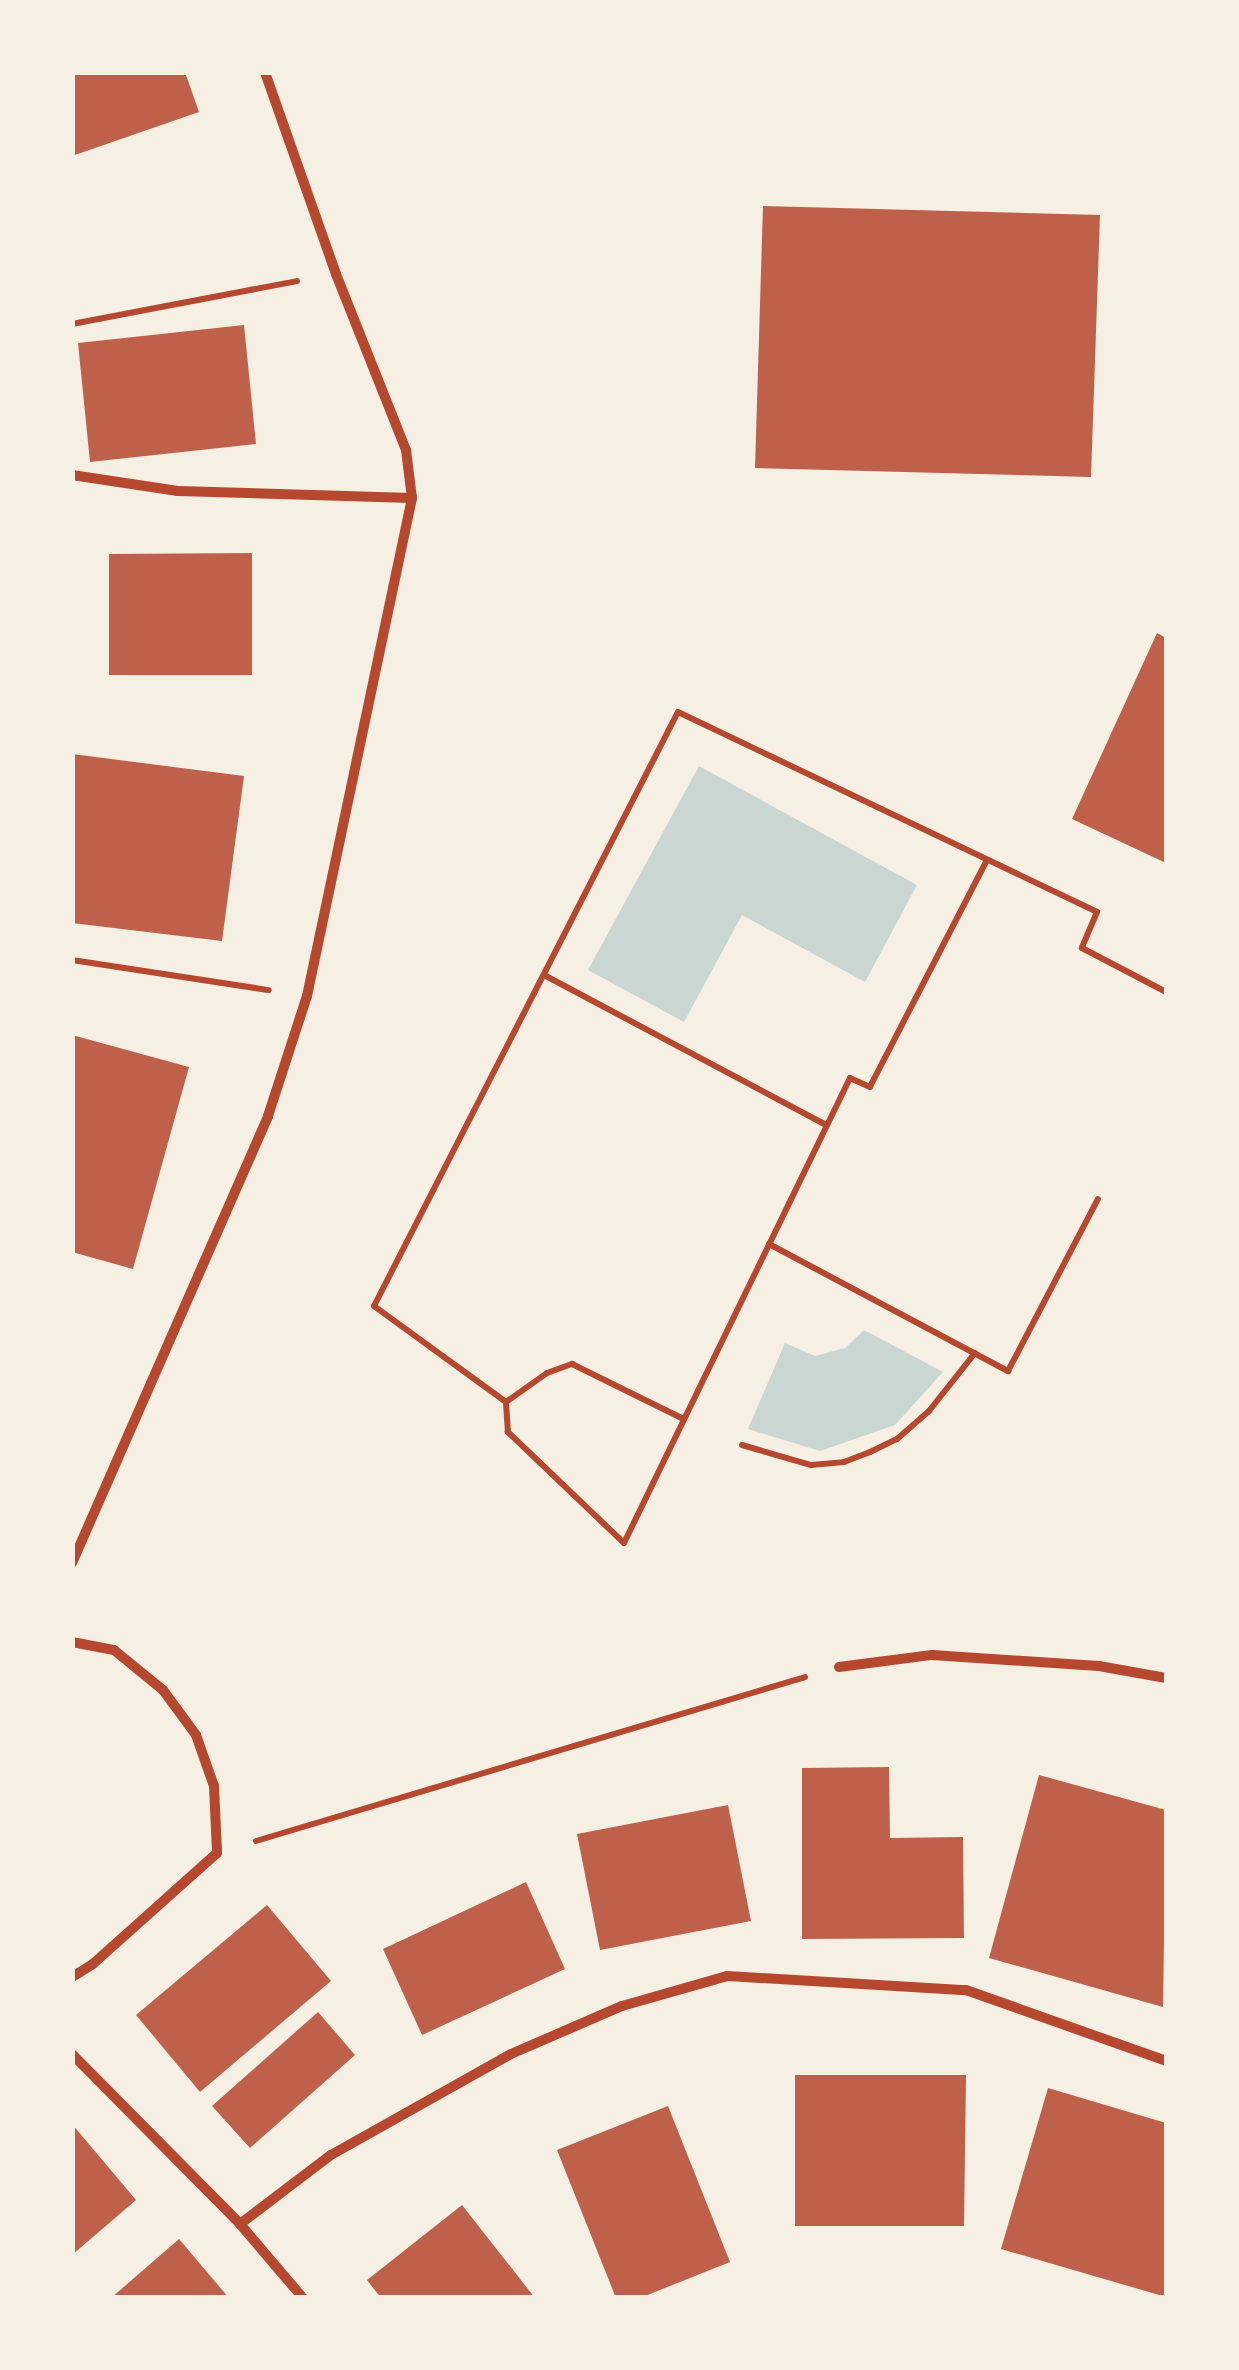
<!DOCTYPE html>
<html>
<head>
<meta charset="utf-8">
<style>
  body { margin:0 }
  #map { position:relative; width:1239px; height:2370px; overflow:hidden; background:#f6efe4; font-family:"PT Sans Narrow",sans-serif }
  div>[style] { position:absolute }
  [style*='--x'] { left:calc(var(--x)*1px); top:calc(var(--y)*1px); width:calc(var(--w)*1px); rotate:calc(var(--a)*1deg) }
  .water>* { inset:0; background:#c9d6d2 }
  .building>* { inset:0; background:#bf614a }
  .path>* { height:6px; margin:-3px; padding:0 3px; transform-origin:3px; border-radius:3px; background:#b5482f }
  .minor>* { height:10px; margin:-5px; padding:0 5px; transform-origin:5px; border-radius:5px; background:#b5482f }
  span { translate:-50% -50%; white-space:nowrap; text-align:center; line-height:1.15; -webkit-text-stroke:9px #f6efe4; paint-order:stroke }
  .frame { position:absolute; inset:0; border:75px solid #f6efe4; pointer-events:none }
</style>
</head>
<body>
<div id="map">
  <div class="water">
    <div style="clip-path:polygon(699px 766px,917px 885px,865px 982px,742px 915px,684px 1022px,588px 970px)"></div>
    <div style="clip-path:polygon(864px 1330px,943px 1372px,895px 1425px,820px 1451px,748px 1429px,785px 1343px,815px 1356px,845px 1348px)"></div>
  </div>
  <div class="building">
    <div style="clip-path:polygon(72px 72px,185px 72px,199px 112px,72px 156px)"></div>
    <div style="clip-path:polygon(763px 206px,1100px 215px,1091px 477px,755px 468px)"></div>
    <div style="clip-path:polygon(244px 325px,256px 444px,90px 462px,78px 343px)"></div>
    <div style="clip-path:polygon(252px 553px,252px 675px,109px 675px,109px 554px)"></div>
    <div style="clip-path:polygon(1157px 633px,1166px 638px,1166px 863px,1072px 819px)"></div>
    <div style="clip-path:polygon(72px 754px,244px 776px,222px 941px,72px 923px)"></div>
    <div style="clip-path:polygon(72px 1035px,189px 1067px,133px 1269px,72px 1252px)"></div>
    <div style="clip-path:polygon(889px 1767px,890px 1838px,963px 1837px,964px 1938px,802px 1939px,802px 1768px)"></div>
    <div style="clip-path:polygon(1039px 1775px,1166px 1810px,1163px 2007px,989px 1958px)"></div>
    <div style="clip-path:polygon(728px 1805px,751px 1921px,600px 1950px,577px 1834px)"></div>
    <div style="clip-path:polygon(526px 1882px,565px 1969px,422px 2035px,383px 1949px)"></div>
    <div style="clip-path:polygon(267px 1905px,331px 1981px,200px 2092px,136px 2015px)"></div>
    <div style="clip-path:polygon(318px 2012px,355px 2055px,250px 2148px,212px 2106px)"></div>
    <div style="clip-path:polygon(795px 2075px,966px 2075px,964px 2226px,795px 2226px)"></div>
    <div style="clip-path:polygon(1048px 2088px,1166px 2123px,1166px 2297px,1001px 2249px)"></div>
    <div style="clip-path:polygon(668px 2106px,730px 2262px,640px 2298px,616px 2298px,557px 2150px)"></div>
    <div style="clip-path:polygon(72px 2124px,136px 2200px,72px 2255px)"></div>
    <div style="clip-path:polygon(462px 2205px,535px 2298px,381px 2298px,367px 2280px)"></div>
    <div style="clip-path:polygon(179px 2239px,229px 2298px,111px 2298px)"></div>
  </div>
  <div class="path">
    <div style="--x:72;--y:324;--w:229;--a:-10.8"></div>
    <div style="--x:987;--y:860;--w:255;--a:117.3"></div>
    <div style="--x:870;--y:1087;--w:22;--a:-156"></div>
    <div style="--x:850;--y:1078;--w:517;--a:115.92"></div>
    <div style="--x:624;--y:1543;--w:161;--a:-136.3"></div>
    <div style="--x:508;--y:1432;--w:30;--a:-94"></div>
    <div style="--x:506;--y:1402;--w:163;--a:-144"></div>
    <div style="--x:374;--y:1306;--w:667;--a:-62.9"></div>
    <div style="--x:678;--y:712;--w:464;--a:25.5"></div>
    <div style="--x:1097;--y:912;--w:39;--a:113"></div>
    <div style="--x:1082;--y:948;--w:95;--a:27.6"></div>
    <div style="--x:72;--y:960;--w:199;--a:8.7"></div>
    <div style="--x:544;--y:975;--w:319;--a:28"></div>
    <div style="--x:769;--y:1244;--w:271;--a:28"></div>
    <div style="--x:1008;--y:1371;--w:194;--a:-62.4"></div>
    <div style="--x:506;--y:1402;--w:50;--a:-35.3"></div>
    <div style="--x:547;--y:1373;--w:27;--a:-20"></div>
    <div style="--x:572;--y:1364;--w:125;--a:26.2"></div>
    <div style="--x:742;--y:1445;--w:72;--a:16.2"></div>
    <div style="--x:811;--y:1465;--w:33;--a:-5"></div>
    <div style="--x:844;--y:1462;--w:28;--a:-21"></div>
    <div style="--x:870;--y:1452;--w:30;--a:-26"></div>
    <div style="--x:897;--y:1439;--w:43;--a:-41.2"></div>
    <div style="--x:929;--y:1411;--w:74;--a:-51.6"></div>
    <div style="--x:256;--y:1841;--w:573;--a:-16.63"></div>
  </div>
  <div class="minor">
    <div style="--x:72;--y:475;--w:107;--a:8.6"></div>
    <div style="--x:178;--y:491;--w:234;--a:1.7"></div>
    <div style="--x:72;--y:1563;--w:488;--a:-66.3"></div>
    <div style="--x:268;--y:1116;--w:126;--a:-72"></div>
    <div style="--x:307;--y:996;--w:509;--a:-78.09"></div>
    <div style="--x:412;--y:498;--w:48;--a:-97.1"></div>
    <div style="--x:406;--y:450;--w:189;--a:-111.7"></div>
    <div style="--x:336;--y:274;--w:214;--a:-109.4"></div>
    <div style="--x:72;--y:1642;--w:43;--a:10.8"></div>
    <div style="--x:114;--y:1650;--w:63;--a:39.2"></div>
    <div style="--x:163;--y:1690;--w:56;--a:53.7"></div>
    <div style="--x:196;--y:1735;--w:54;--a:70.6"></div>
    <div style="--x:214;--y:1786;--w:67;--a:87.4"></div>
    <div style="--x:217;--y:1853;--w:166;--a:138.2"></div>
    <div style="--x:93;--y:1964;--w:25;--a:148"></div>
    <div style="--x:839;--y:1667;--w:94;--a:-7.4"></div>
    <div style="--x:932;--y:1655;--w:167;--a:3.8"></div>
    <div style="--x:1099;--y:1666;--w:68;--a:10.2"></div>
    <div style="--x:72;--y:2054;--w:239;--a:45.3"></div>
    <div style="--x:240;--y:2224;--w:97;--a:49.6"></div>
    <div style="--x:240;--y:2224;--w:114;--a:-37.2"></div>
    <div style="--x:331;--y:2155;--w:206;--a:-29.3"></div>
    <div style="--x:511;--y:2054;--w:121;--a:-23.4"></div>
    <div style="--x:622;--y:2006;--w:109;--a:-15.9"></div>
    <div style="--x:727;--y:1976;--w:239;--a:3.4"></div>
    <div style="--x:966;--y:1990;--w:212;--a:19.5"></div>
  </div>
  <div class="frame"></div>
</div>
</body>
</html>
